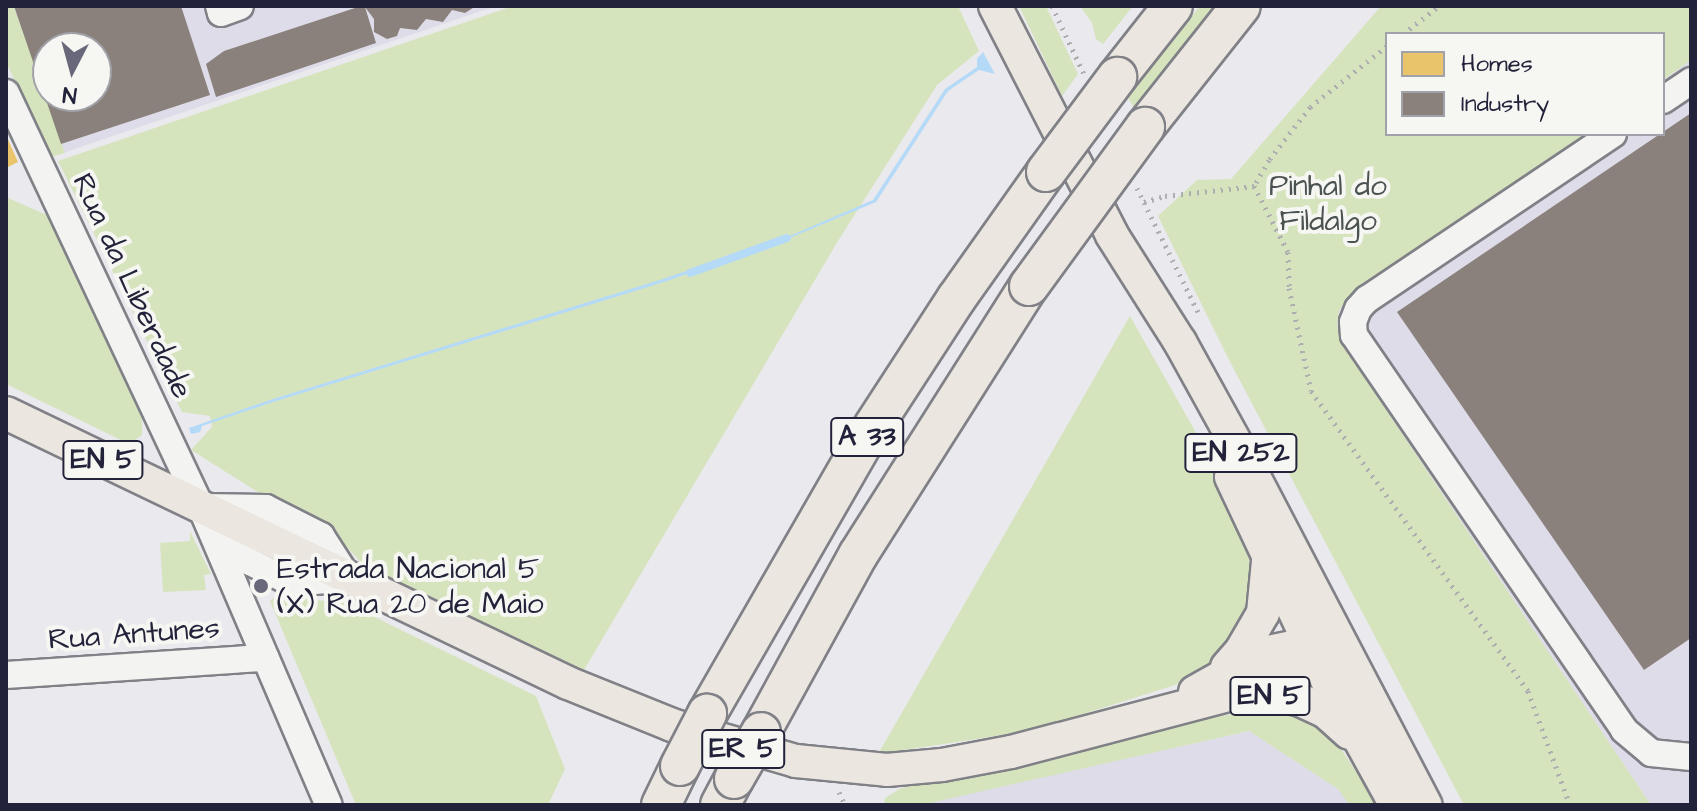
<!DOCTYPE html>
<html>
<head>
<meta charset="utf-8">
<style>
  body { margin:0 }
  #map { position:relative; width:1697px; height:811px; overflow:hidden; background:#eae9ee; font-family:"Architects Daughter",sans-serif }
  div>[style] { position:absolute }
  [style*='--x'] { left:calc(var(--x)*1px); top:calc(var(--y)*1px); width:calc(var(--w)*1px); rotate:calc(var(--a)*1deg) }
  .built>* { inset:0; background:#dddce8 }
  .green>* { inset:0; background:#d6e4be }
  .water>* { inset:0; background:#b4daf8 }
  .homes>* { inset:0; background:#e9c46a }
  .industry>* { inset:0; background:#8a817c }
  .stream>* { height:8px; margin:-4px; padding:0 4px; transform-origin:4px; border-radius:4px; background:#b4daf8 }
  .path>* { height:5px; margin-top:-2.5px; transform-origin:0; background:repeating-linear-gradient(90deg,#aeaeb1 0 2px,transparent 0 8px) }
  .roads { filter:drop-shadow(2px 0 #808087) drop-shadow(-2px 0 #808087) drop-shadow(0 2px #808087) drop-shadow(0 -2px #808087) }
  .minor>* { height:26px; margin:-13px; padding:0 13px; transform-origin:13px; border-radius:13px; background:#f3f3f2 }
  .major>* { height:32px; margin:-16px; padding:0 16px; transform-origin:16px; border-radius:16px; background:#ebe6df }
  .highway>* { height:38px; margin:-19px; padding:0 19px; transform-origin:19px; border-radius:19px; background:#ebe6df }
  .bridges { filter:drop-shadow(2px 0 #808087) drop-shadow(-2px 0 #808087) drop-shadow(0 2px #808087) drop-shadow(0 -2px #808087) }
  .highway-bridge>* { height:38px; margin:-19px; padding:0 19px; transform-origin:19px; border-radius:19px; background:#ebe6df }
  .dots>* { width:22px; height:22px; translate:-50% -50%; box-sizing:border-box; border:4px solid #f6f6f2; border-radius:50% }
  span { translate:-50% -50%; white-space:nowrap; text-align:center; line-height:1.15; -webkit-text-stroke:8px #f6f6f2; paint-order:stroke }
  .shield-label span { padding:2px 6px; background:#f6f6f2; border:2px solid; border-radius:6px; -webkit-text-stroke-width:0 }
  .shield-label { font-size:28px; color:#22223b; font-weight:700 }
  .park-label { font-size:30px; color:#4b5252 }
  .street-label { font-size:30px; color:#22223b }
  .poi-label { font-size:30px; color:#22223b }
  .left { translate:0 -50%; text-align:left }
  .frame { position:absolute; inset:0; border:8px solid #22223b; pointer-events:none }
  .legend { position:absolute; left:1385px; top:32px; width:280px; height:104px; box-sizing:border-box; background:#f6f6f2; border:2px solid #a1a1a9; margin:0; padding:10px 14px; list-style:none; font-size:24px; color:#22223b }
  .legend li { display:flex; align-items:center; gap:16px; height:40px }
  .legend b { width:40px; border:2px solid #a1a1a9 }
  .north { position:absolute; left:32px; top:32px; width:80px; height:80px; box-sizing:border-box; background:#f6f6f2; border:2px solid #a1a1a9; border-radius:50%; rotate:186deg; font-size:22px; font-weight:700; line-height:32px; text-align:center; color:#22223b }
  .north::after { content:''; display:block; margin:auto; width:28px; height:36px; background:#68687a; clip-path:polygon(50% 0,100% 100%,50% 72%,0 100%) }
</style>
</head>
<body>
<div id="map">
  <div class="built">
    <div style="clip-path:polygon(evenodd,6px 6px,496px 6px,51px 157px,6px 62px,6px 6px,48px 48px,96px 48px,96px 96px,48px 96px,48px 48px)"></div>
    <div style="clip-path:polygon(1691px 60px,1691px 805px,1651px 805px,1342px 344px,1337px 326px,1339px 311px,1345px 301px,1586px 134px,1663px 134px,1663px 80px)"></div>
    <div style="clip-path:polygon(1250px 731px,1338px 789px,1351px 805px,915px 805px)"></div>
  </div>
  <div class="green">
    <div style="clip-path:polygon(6px 6px,14px 6px,65px 153px,51px 157px,6px 62px)"></div>
    <div style="clip-path:polygon(513px 6px,958px 6px,979px 51px,937px 85px,838px 241px,584px 670px,365px 567px,328px 526px,259px 493px,191px 450px,212px 427px,210px 416px,182px 412px,58px 161px)"></div>
    <div style="clip-path:polygon(1019px 6px,1046px 6px,1078px 74px,1062px 96px)"></div>
    <div style="clip-path:polygon(1080px 6px,1133px 6px,1103px 44px,1096px 39px,1092px 23px)"></div>
    <div style="clip-path:polygon(1200px 6px,1221px 6px,1135px 110px,1127px 96px)"></div>
    <div style="clip-path:polygon(1381px 6px,1691px 6px,1691px 60px,1663px 80px,1663px 34px,1387px 34px,1387px 134px,1586px 134px,1345px 301px,1339px 311px,1337px 326px,1342px 344px,1651px 805px,1464px 805px,1229px 360px,1158px 216px,1197px 180px,1231px 179px)"></div>
    <div style="clip-path:polygon(6px 197px,49px 216px,142px 412px,142px 435px,129px 444px,6px 384px)"></div>
    <div style="clip-path:polygon(1130px 316px,1199px 438px,1240px 531px,1253px 569px,1246px 619px,1205px 673px,1172px 686px,1030px 731px,878px 754px)"></div>
    <div style="clip-path:polygon(190px 531px,211px 574px,204px 575px,206px 590px,163px 592px,160px 543px,190px 541px)"></div>
    <div style="clip-path:polygon(276px 596px,346px 603px,536px 696px,565px 769px,548px 805px,356px 805px,270px 601px)"></div>
    <div style="clip-path:polygon(1257px 710px,1295px 716px,1330px 733px,1379px 805px,1349px 805px,1338px 789px,1249px 731px,921px 805px,884px 805px,885px 798px,901px 788px,1046px 762px,1196px 720px)"></div>
  </div>
  <div class="water">
    <div style="clip-path:polygon(983px 52px,995px 74px,979px 70px,948px 91px,876px 202px,792px 237px,664px 282px,273px 402px,202px 426px,200px 432px,191px 434px,189px 428px,273px 399px,663px 279px,792px 235px,873px 200px,945px 89px,977px 67px,977px 59px)"></div>
  </div>
  <div class="homes">
    <div style="clip-path:polygon(6px 135px,18px 162px,6px 168px)"></div>
  </div>
  <div class="industry">
    <div style="clip-path:polygon(evenodd,14px 6px,181px 6px,210px 95px,61px 144px,14px 6px,48px 48px,96px 48px,96px 96px,48px 96px,48px 48px)"></div>
    <div style="clip-path:polygon(361px 6px,476px 6px,465px 13px,452px 10px,443px 22px,426px 19px,417px 30px,400px 28px,397px 36px,387px 39px,374px 32px,374px 19px,365px 7px,376px 43px,216px 97px,206px 64px,224px 51px)"></div>
    <div style="clip-path:polygon(1691px 113px,1691px 638px,1644px 670px,1397px 312px)"></div>
  </div>
  <div class="stream">
    <div style="--x:690;--y:273;--w:103;--a:-19.8"></div>
  </div>
  <div class="path">
    <div style="--x:1052;--y:6;--w:75;--a:64.8"></div>
    <div style="--x:1403;--y:34;--w:46;--a:-37.9"></div>
    <div style="--x:1387;--y:46;--w:98;--a:141.6"></div>
    <div style="--x:1310;--y:107;--w:67;--a:127.7"></div>
    <div style="--x:1269;--y:160;--w:30;--a:120"></div>
    <div style="--x:1254;--y:186;--w:74;--a:62.7"></div>
    <div style="--x:1288;--y:252;--w:36;--a:88"></div>
    <div style="--x:1289;--y:288;--w:105;--a:77.9"></div>
    <div style="--x:1311;--y:391;--w:370;--a:54.1"></div>
    <div style="--x:1528;--y:691;--w:121;--a:69.8"></div>
    <div style="--x:1137;--y:188;--w:138;--a:63.8"></div>
    <div style="--x:1144;--y:202;--w:22;--a:-16"></div>
    <div style="--x:1165;--y:196;--w:90;--a:-6.4"></div>
    <div style="--x:839;--y:792;--w:14;--a:65"></div>
  </div>
  <div class="roads">
    <div class="minor">
      <div style="--x:219;--y:6;--w:7;--a:74"></div>
      <div style="--x:221;--y:13;--w:20;--a:-20"></div>
      <div style="--x:6;--y:93;--w:458;--a:64.8"></div>
      <div style="--x:201;--y:507;--w:324;--a:66.8"></div>
      <div style="--x:1663;--y:100;--w:34;--a:-34"></div>
      <div style="--x:1613;--y:134;--w:296;--a:146.1"></div>
      <div style="--x:1367;--y:299;--w:13;--a:132"></div>
      <div style="--x:1358;--y:309;--w:14;--a:111"></div>
      <div style="--x:1353;--y:322;--w:13;--a:86"></div>
      <div style="--x:1354;--y:335;--w:478;--a:55.6"></div>
      <div style="--x:1624;--y:730;--w:35;--a:40"></div>
      <div style="--x:1651;--y:753;--w:40;--a:5.7"></div>
      <div style="--x:204;--y:507;--w:62;--a:0.9"></div>
      <div style="--x:266;--y:508;--w:62;--a:27"></div>
      <div style="--x:321;--y:536;--w:50;--a:57.3"></div>
      <div style="--x:348;--y:578;--w:56;--a:174.9"></div>
      <div style="--x:292;--y:583;--w:47;--a:-153.4"></div>
      <div style="--x:250;--y:562;--w:45;--a:-114.9"></div>
      <div style="--x:6;--y:675;--w:260;--a:-3.8"></div>
    </div>
    <div class="major">
      <div style="--x:995;--y:6;--w:257;--a:62.9"></div>
      <div style="--x:1112;--y:235;--w:127;--a:57.6"></div>
      <div style="--x:1180;--y:342;--w:145;--a:61.1"></div>
      <div style="--x:1250;--y:469;--w:379;--a:62.4"></div>
      <div style="--x:6;--y:413;--w:623;--a:25.66"></div>
      <div style="--x:568;--y:683;--w:112;--a:22"></div>
      <div style="--x:672;--y:725;--w:129;--a:16.2"></div>
      <div style="--x:796;--y:761;--w:91;--a:5.6"></div>
      <div style="--x:887;--y:770;--w:55;--a:-5.2"></div>
      <div style="--x:942;--y:765;--w:70;--a:-10.7"></div>
      <div style="--x:1011;--y:752;--w:260;--a:-14.7"></div>
      <div style="--x:1263;--y:686;--w:42;--a:-28.4"></div>
      <div style="--x:1300;--y:666;--w:21;--a:-59"></div>
      <div style="--x:1231;--y:477;--w:227;--a:64.7"></div>
      <div style="--x:1328;--y:682;--w:141;--a:61.1"></div>
      <div style="--x:1227;--y:667;--w:21;--a:-49"></div>
      <div style="--x:1241;--y:651;--w:44;--a:-59.9"></div>
      <div style="--x:1263;--y:613;--w:52;--a:-84.5"></div>
      <div style="--x:1195;--y:692;--w:79;--a:-29.5"></div>
      <div style="--x:1264;--y:653;--w:33;--a:-12"></div>
      <div style="--x:1296;--y:646;--w:15;--a:8"></div>
      <div style="--x:1311;--y:648;--w:15;--a:-28"></div>
      <div style="--x:1247;--y:698;--w:19;--a:-9"></div>
      <div style="--x:1266;--y:695;--w:32;--a:7"></div>
      <div style="--x:1298;--y:699;--w:31;--a:25"></div>
      <div style="--x:1326;--y:712;--w:31;--a:42"></div>
    </div>
    <div class="highway">
      <div style="--x:1117;--y:77;--w:90;--a:-51.7"></div>
      <div style="--x:1145;--y:127;--w:154;--a:-51.6"></div>
      <div style="--x:707;--y:714;--w:321;--a:-60.1"></div>
      <div style="--x:867;--y:436;--w:163;--a:-57"></div>
      <div style="--x:956;--y:299;--w:156;--a:-54.7"></div>
      <div style="--x:761;--y:732;--w:202;--a:-61.3"></div>
      <div style="--x:858;--y:555;--w:319;--a:-57.6"></div>
      <div style="--x:661;--y:805;--w:43;--a:-64"></div>
      <div style="--x:720;--y:805;--w:30;--a:-62"></div>
    </div>
  </div>
  <div class="bridges">
    <div class="highway-bridge">
      <div style="--x:1046;--y:172;--w:119;--a:-53.2"></div>
      <div style="--x:1029;--y:286;--w:197;--a:-53.9"></div>
      <div style="--x:680;--y:766;--w:59;--a:-62.6"></div>
      <div style="--x:734;--y:779;--w:54;--a:-60.1"></div>
    </div>
  </div>
  <div class="dots">
    <div style="left:261px;top:586px;background:#68687a"></div>
  </div>
  <div class="shield-label">
    <span style="left:867px;top:437px">A 33</span>
    <span style="left:1241px;top:453px">EN 252</span>
    <span style="left:103px;top:460px">EN 5</span>
    <span style="left:1270px;top:696px">EN 5</span>
    <span style="left:743px;top:749px">ER 5</span>
  </div>
  <div class="park-label">
    <span style="left:1328px;top:203px">Pinhal do<br>Fildalgo</span>
  </div>
  <div class="street-label">
    <span style="left:132px;top:286px;rotate:65deg">Rua da Liberdade</span>
    <span style="left:134px;top:634px;rotate:-4deg">Rua Antunes</span>
  </div>
  <div class="poi-label">
    <span class="left" style="left:277px;top:586px">Estrada Nacional 5<br>(X) Rua 20 de Maio</span>
  </div>
  <div class="frame"></div>
  <ul class="legend">
  <li><b style="height:22px;background:#e9c46a"></b>Homes</li>
  <li><b style="height:22px;background:#8a817c"></b>Industry</li>
  </ul>
  <div class="north">N</div>
</div>
</body>
</html>
